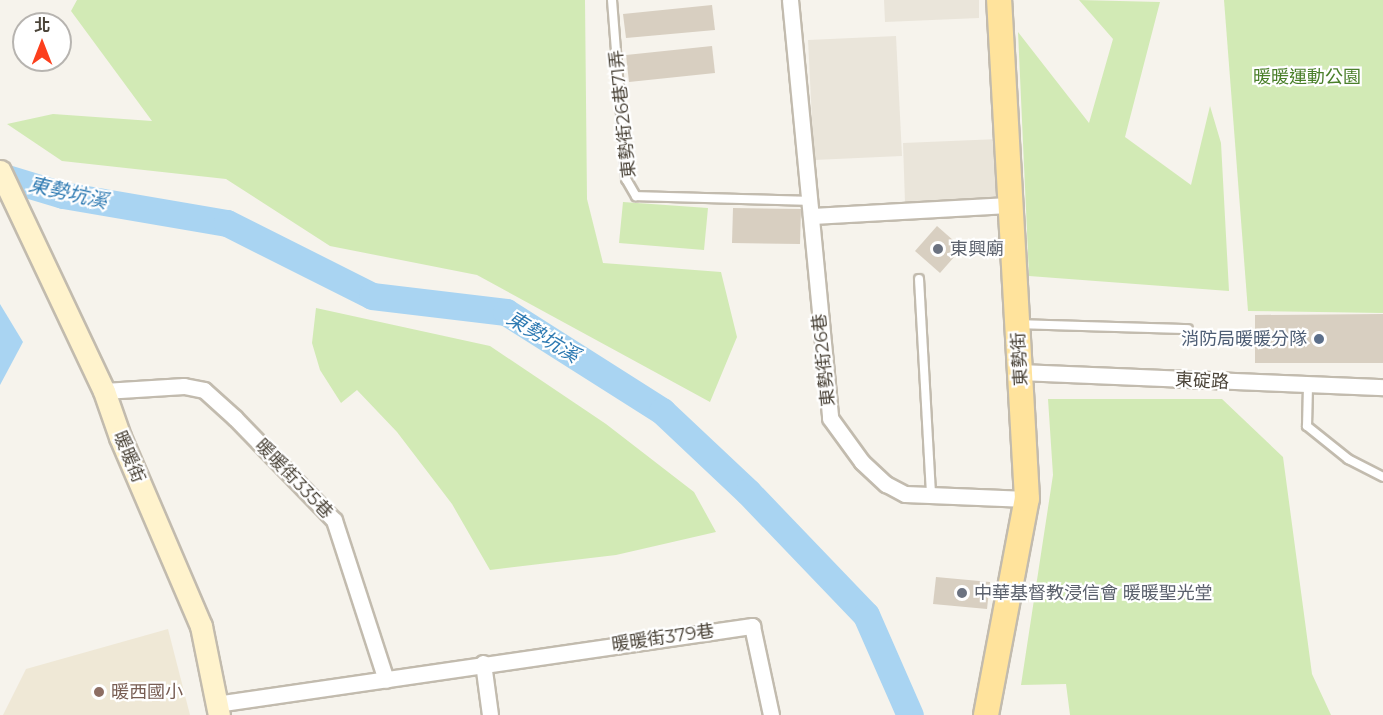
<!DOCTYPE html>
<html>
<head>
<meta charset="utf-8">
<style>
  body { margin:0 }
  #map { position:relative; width:1383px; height:715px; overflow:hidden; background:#f6f3ec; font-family:Montserrat,"Noto Sans TC",sans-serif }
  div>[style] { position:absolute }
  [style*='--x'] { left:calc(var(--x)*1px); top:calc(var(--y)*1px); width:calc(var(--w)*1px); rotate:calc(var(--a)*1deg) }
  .residential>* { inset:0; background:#eae5da }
  .education>* { inset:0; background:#efe8d6 }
  .green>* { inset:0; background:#d2eab5 }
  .water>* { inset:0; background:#a9d4f2 }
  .river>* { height:27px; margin:-13.5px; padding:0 13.5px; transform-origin:13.5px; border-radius:13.5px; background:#a9d4f2 }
  .building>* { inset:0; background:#d8cfc1 }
  .roads { filter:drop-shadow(2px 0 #c2bbae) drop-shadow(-2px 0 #c2bbae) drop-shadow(0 2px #c2bbae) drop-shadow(0 -2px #c2bbae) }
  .lane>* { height:8px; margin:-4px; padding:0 4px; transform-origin:4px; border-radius:4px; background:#fff }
  .street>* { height:15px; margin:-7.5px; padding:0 7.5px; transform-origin:7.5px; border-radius:7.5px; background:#fff }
  .secondary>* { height:21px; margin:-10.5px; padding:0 10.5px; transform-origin:10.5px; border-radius:10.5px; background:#fff3cd }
  .primary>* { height:24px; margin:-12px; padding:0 12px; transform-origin:12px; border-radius:12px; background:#ffe39c }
  .dots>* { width:16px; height:16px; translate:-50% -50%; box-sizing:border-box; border:3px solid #fff; border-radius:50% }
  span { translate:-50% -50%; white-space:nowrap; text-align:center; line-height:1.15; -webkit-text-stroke:4.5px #fff; paint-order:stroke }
  .park-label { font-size:18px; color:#4a7f2a }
  .street-label { font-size:18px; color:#4b4439 }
  .worship-label { font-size:18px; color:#5b616d }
  .left { translate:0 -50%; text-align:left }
  .service-label { font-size:18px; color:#4e5e75 }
  .right { translate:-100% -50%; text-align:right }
  .education-label { font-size:18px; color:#785e54 }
  .water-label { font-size:20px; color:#2e7ab2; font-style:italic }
  .north { position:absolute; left:12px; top:12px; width:60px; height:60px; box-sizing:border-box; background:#fff; border:2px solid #b7b4b0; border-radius:50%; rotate:0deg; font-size:16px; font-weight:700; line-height:24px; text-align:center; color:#4b4439 }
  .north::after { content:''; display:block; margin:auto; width:21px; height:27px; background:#fc3f1d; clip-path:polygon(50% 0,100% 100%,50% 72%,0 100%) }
</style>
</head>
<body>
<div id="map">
  <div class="residential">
    <div style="clip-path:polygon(884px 0,979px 0,979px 18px,885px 22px)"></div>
    <div style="clip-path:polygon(896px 36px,902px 156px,814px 160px,808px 40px)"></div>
    <div style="clip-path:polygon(999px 139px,1002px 199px,905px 203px,903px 143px)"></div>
  </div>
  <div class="education">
    <div style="clip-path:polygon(168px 629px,190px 715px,3px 715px,26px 669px)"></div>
  </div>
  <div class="green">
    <div style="clip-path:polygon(77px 0,585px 0,587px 199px,603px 263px,721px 272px,737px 337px,710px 402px,477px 275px,330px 246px,226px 179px,62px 161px,7px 124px,53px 114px,152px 121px,71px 11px)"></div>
    <div style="clip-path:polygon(1079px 0,1160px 2px,1125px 137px,1191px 185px,1210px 106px,1221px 143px,1229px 291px,1029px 276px,1018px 32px,1089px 123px,1113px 39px)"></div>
    <div style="clip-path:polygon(1224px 0,1383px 0,1383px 313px,1248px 311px)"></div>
    <div style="clip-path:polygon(623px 202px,708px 208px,704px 250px,619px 243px)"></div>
    <div style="clip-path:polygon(316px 308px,490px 346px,606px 424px,694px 492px,716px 532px,616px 555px,490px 570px,452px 504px,397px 432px,357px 390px,341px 403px,320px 370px,312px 343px)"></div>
    <div style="clip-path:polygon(1048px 399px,1222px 399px,1283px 457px,1312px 674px,1331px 715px,1070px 715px,1066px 684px,1021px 685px,1053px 475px)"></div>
  </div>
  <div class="water">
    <div style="clip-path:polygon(0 304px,23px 342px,0 385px)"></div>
  </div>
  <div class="river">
    <div style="--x:0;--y:176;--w:66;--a:16.8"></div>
    <div style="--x:63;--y:195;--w:166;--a:9.7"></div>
    <div style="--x:227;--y:223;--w:162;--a:26.7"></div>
    <div style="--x:372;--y:296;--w:135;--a:6.8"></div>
    <div style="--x:506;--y:312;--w:185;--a:32.4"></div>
    <div style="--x:662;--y:411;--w:118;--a:43.3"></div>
    <div style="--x:748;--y:492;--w:170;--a:46.2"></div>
    <div style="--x:866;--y:615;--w:109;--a:66.3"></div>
  </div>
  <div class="building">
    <div style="clip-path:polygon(712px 5px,715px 30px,626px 38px,623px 14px)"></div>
    <div style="clip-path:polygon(712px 46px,715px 73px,629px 82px,626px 55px)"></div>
    <div style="clip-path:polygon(733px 208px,801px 209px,800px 244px,732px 243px)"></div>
    <div style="clip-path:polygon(937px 226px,962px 248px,940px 273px,915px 251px)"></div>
    <div style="clip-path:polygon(1383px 314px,1383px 363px,1255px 363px,1255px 315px)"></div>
    <div style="clip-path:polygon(936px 577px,990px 582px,987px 609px,933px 604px)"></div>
  </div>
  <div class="roads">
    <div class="lane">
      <div style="--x:612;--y:0;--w:180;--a:85.5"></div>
      <div style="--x:626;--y:179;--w:20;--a:60"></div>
      <div style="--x:636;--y:196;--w:174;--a:1.6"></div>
      <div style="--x:919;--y:279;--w:215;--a:86.8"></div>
      <div style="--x:1019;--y:324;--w:169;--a:1.7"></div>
      <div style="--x:1308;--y:386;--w:40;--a:91.4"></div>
      <div style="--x:1307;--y:426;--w:53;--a:38.8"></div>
      <div style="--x:1348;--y:459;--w:39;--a:27"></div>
    </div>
    <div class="street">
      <div style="--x:790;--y:0;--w:420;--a:84.5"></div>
      <div style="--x:830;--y:418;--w:54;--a:54"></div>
      <div style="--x:862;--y:462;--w:33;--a:43"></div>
      <div style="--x:886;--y:484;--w:21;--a:28"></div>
      <div style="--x:905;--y:494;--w:122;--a:2.3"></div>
      <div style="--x:811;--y:216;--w:199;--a:-3.2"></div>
      <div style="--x:1021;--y:372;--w:362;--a:2.4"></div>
      <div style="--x:104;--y:391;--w:80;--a:-3.6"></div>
      <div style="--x:184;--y:386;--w:20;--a:11"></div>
      <div style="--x:204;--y:390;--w:42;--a:42.1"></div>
      <div style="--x:235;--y:418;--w:142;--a:45.9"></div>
      <div style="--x:334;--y:520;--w:168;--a:72"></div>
      <div style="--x:483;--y:663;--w:52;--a:82.3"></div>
      <div style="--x:216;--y:704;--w:542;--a:-8.28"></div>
      <div style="--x:752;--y:626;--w:91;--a:77.9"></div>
    </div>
    <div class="secondary">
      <div style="--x:0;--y:171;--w:243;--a:64.7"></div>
      <div style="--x:104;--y:391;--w:49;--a:70.8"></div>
      <div style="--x:120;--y:437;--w:206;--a:66.8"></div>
      <div style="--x:201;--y:626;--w:91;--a:78.6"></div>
    </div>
    <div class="primary">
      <div style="--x:986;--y:715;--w:220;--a:-79.3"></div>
      <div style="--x:1027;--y:499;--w:500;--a:-93.2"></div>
    </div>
  </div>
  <div class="dots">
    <div style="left:938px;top:249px;background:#6b7280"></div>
    <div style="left:1319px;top:339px;background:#5c6f8a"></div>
    <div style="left:962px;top:593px;background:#6b7280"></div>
    <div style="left:99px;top:692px;background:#8d6e63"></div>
  </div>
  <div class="park-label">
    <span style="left:1307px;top:77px">暖暖運動公園</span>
  </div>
  <div class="street-label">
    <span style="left:623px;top:114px;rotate:-96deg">東勢街26巷71弄</span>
    <span style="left:1020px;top:359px;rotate:-93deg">東勢街</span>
    <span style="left:824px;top:360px;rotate:-96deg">東勢街26巷</span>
    <span style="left:1202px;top:381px;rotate:3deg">東碇路</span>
    <span style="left:129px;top:457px;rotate:68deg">暖暖街</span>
    <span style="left:294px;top:479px;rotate:46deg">暖暖街335巷</span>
    <span style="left:663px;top:638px;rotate:-8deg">暖暖街379巷</span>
  </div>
  <div class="worship-label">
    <span class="left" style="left:950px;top:249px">東興廟</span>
    <span class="left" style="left:974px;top:593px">中華基督教浸信會 暖暖聖光堂</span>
  </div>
  <div class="service-label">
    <span class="right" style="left:1307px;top:339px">消防局暖暖分隊</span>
  </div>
  <div class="education-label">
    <span class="left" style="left:111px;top:692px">暖西國小</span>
  </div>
  <div class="water-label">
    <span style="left:68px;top:193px;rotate:13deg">東勢坑溪</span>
    <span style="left:543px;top:337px;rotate:31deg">東勢坑溪</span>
  </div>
  <div class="north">北</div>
</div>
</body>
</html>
